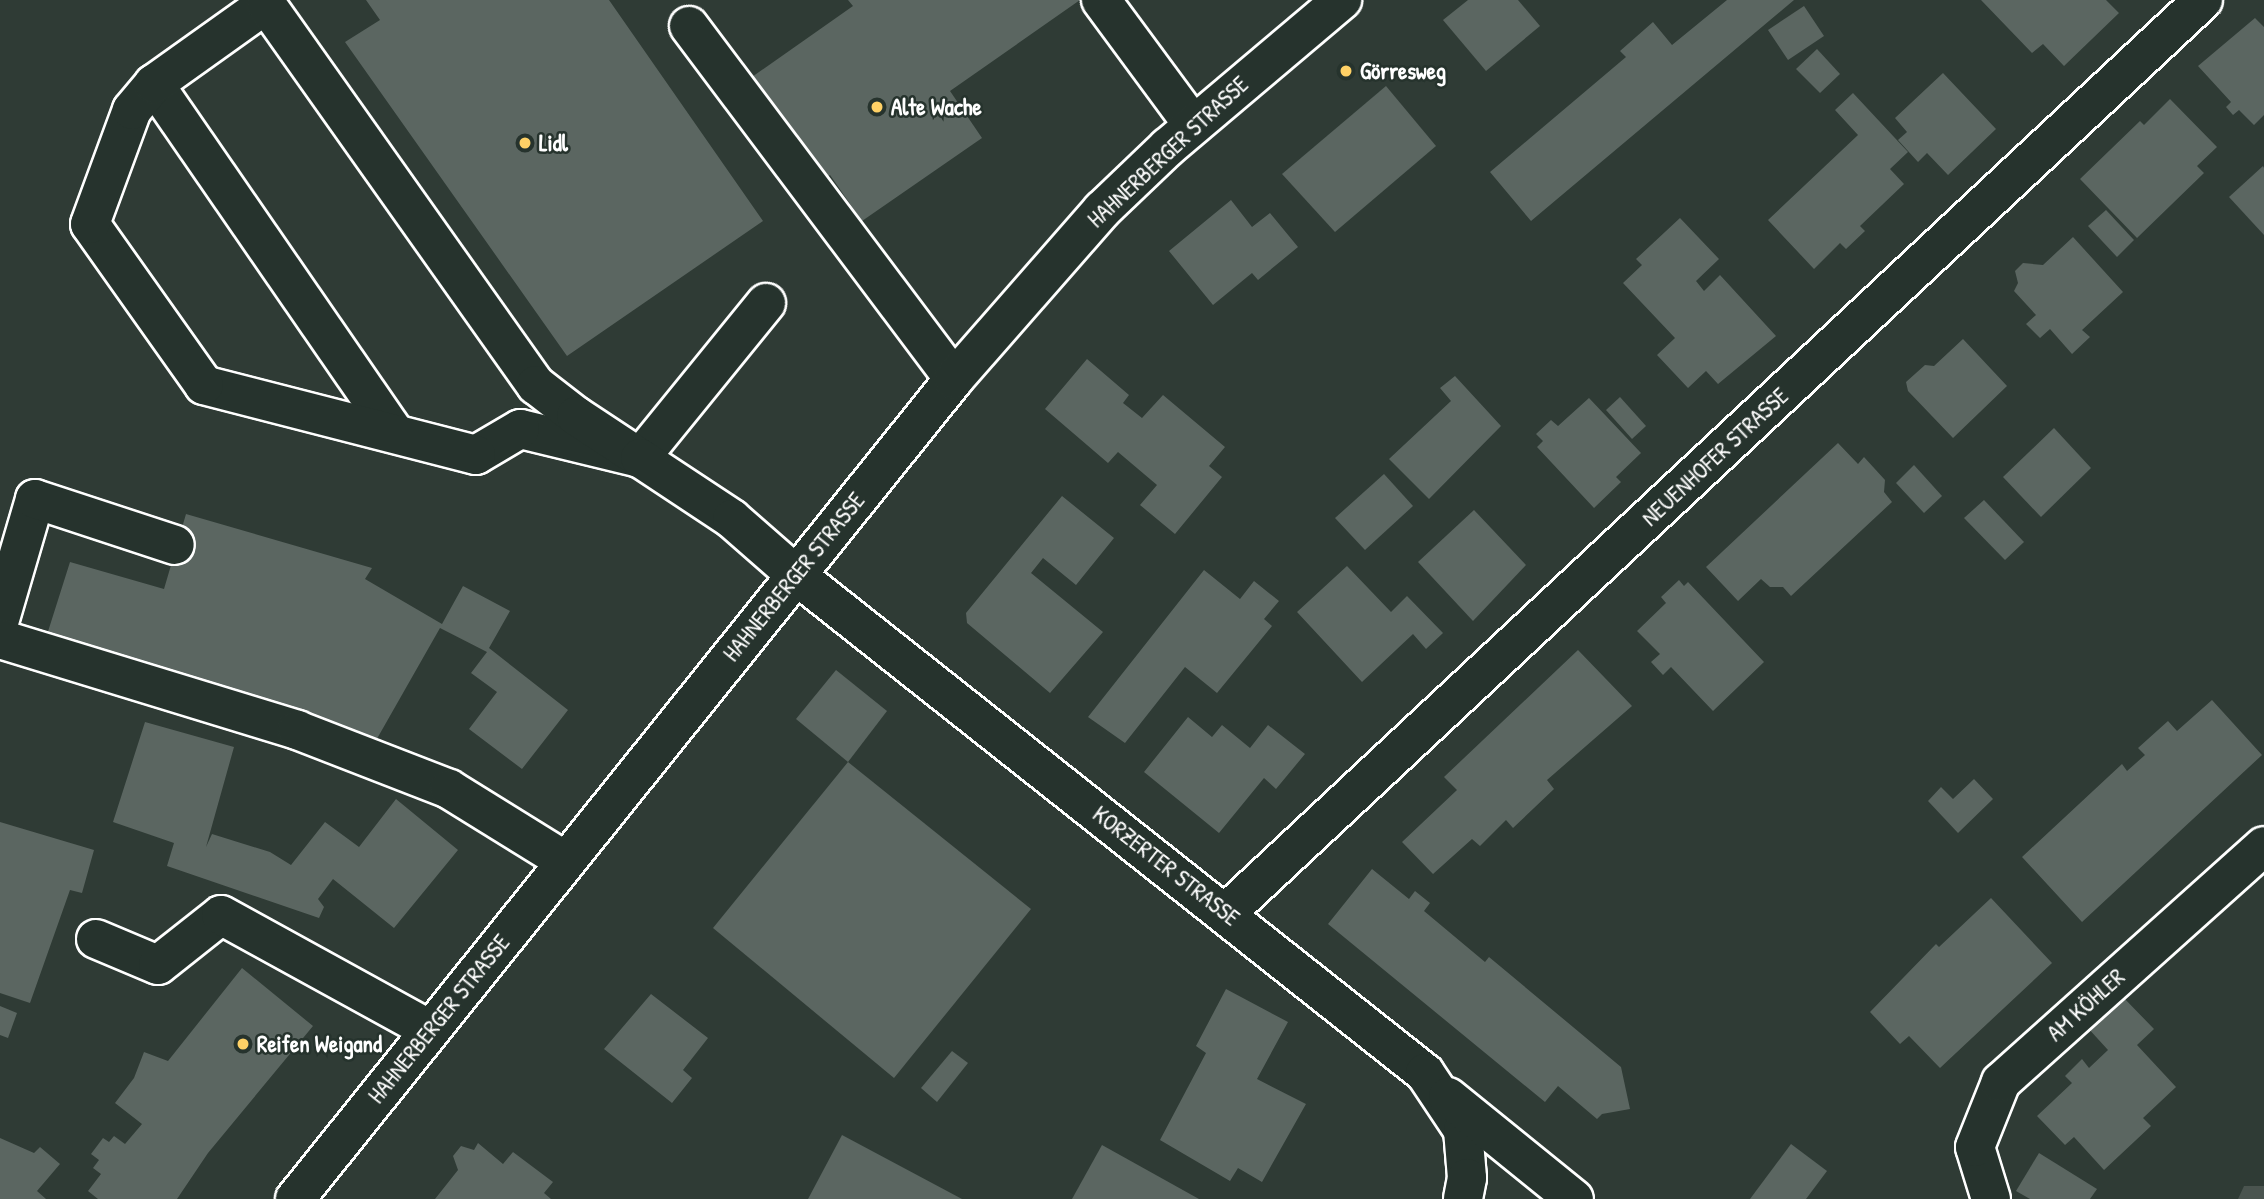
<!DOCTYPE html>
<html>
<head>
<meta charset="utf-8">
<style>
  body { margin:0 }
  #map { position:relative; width:2264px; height:1199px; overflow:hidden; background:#2f3b35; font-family:"Patrick Hand",sans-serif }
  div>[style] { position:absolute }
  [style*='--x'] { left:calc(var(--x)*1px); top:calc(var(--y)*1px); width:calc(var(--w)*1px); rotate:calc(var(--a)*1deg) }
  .green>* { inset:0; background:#4a544f }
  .building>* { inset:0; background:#5b6661 }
  .roads { filter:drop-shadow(2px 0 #fff) drop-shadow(-2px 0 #fff) drop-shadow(0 2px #fff) drop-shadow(0 -2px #fff) }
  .minor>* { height:38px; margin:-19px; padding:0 19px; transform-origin:19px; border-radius:19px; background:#26332d }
  .major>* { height:38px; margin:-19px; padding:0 19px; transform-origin:19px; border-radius:19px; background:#26332d }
  .dots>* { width:19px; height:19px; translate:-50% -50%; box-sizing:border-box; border:4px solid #26332d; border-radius:50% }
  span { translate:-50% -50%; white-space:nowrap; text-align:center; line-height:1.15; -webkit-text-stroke:5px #26332d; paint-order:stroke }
  .poi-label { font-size:23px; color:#fff; font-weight:700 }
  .left { translate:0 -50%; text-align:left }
  .street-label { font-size:23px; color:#fff }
</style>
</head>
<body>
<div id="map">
  <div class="green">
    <div style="clip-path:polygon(2244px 1186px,2264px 1186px,2264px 1199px,2238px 1199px)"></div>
  </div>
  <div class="building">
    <div style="clip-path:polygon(366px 0,609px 0,763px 221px,567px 356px,345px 42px,380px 20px)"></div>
    <div style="clip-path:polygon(848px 0,1080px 0,950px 91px,982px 138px,862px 221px,830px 175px,821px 181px,749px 79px,853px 6px)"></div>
    <div style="clip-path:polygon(1468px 0,1518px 0,1540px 26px,1486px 71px,1443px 20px)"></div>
    <div style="clip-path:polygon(1727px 0,1794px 0,1531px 221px,1490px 172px,1626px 57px,1620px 51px,1653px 22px,1672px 45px)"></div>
    <div style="clip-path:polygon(1981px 0,2106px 0,2119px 13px,2064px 66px,2043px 44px,2032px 53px)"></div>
    <div style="clip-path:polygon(1804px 6px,1824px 36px,1788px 60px,1768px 30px)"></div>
    <div style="clip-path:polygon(2255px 18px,2264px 27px,2264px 115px,2254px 125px,2239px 110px,2233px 115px,2226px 107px,2231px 102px,2198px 66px)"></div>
    <div style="clip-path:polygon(1817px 49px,1840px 74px,1820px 93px,1796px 69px)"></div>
    <div style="clip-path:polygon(1943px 73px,1996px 129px,1948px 175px,1927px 153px,1918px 162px,1898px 140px,1907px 132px,1895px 118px)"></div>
    <div style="clip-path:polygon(1386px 86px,1436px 146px,1335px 232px,1282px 174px)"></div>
    <div style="clip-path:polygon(1853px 93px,1908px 152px,1890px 169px,1904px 184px,1860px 226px,1865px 231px,1846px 249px,1840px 243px,1814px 269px,1768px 220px,1858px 135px,1835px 110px)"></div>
    <div style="clip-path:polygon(2170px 99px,2217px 147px,2197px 166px,2204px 173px,2137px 238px,2080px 179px,2140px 121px,2144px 125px)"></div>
    <div style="clip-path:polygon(2263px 166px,2264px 168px,2264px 235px,2229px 197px)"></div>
    <div style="clip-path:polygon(1231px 200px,1252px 227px,1270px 213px,1298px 247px,1258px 280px,1252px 273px,1213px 305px,1169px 251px)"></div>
    <div style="clip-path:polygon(2106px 210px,2134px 240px,2117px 257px,2088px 226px)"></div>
    <div style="clip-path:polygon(1680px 218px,1719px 259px,1696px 281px,1704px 291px,1720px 275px,1776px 336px,1718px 384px,1706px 371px,1688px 388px,1657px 355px,1675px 338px,1623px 283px,1642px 265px,1636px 259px)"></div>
    <div style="clip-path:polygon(2073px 237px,2123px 292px,2082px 330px,2090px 337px,2072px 354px,2050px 329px,2040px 338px,2026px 324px,2036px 315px,2014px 291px,2018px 283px,2015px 271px,2023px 263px,2043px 265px)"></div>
    <div style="clip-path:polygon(1963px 339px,2007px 386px,1953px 438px,1908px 391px,1906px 382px,1925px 365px,1934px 366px)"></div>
    <div style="clip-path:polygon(1087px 359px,1129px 395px,1123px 403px,1142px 418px,1163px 395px,1225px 447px,1209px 466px,1222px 477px,1175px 534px,1140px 505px,1157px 485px,1118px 452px,1108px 463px,1045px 409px)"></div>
    <div style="clip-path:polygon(1455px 376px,1501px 426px,1429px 499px,1389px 459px,1451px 401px,1440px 388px)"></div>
    <div style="clip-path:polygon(1620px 397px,1646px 426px,1632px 439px,1606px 410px)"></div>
    <div style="clip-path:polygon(1589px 398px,1641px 453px,1616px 477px,1621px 482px,1594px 508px,1537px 447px,1543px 441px,1536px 434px,1551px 420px,1558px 426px)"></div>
    <div style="clip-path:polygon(2054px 428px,2091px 468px,2041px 517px,2003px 477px)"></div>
    <div style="clip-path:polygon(1838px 443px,1858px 464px,1864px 457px,1885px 480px,1884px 492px,1892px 502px,1791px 596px,1783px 587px,1770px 587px,1761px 579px,1738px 601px,1706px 567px)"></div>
    <div style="clip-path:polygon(1914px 465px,1942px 496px,1924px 513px,1896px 483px)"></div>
    <div style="clip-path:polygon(1384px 474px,1413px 506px,1365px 550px,1335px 518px)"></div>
    <div style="clip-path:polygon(1062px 496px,1114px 538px,1076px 585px,1043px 558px,1031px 573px,1103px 632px,1050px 693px,967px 623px,966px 613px)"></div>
    <div style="clip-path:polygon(1984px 500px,2024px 542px,2005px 560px,1964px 518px)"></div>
    <div style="clip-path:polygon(1474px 510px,1526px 565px,1473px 621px,1418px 562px)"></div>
    <div style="clip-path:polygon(186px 514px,372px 568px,365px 579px,442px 624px,463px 586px,510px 611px,489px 648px,568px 710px,522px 769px,469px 729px,497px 692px,471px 673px,487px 652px,440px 628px,370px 751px,45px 641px,70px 562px,164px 589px)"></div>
    <div style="clip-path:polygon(1347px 566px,1391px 612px,1407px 596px,1443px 633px,1426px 649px,1413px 634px,1362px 682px,1297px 612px)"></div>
    <div style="clip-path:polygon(1204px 570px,1240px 599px,1254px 581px,1279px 601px,1264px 619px,1272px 626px,1217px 693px,1185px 667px,1125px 743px,1088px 717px)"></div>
    <div style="clip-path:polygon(1679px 580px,1684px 586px,1688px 582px,1764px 662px,1713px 711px,1671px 667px,1663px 675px,1651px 662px,1660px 654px,1637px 631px,1666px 603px,1661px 597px)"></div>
    <div style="clip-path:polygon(1578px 650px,1632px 706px,1547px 780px,1554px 789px,1513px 828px,1506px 820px,1480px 846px,1472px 839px,1433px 874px,1402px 842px,1457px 790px,1444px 777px)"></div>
    <div style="clip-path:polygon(836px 670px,887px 711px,848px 762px,796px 719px)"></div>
    <div style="clip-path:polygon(2212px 700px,2262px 755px,2082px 922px,2022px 857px,2122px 764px,2127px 771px,2145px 755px,2138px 748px,2168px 721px,2177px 731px)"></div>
    <div style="clip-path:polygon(1188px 717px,1212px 737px,1222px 725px,1250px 748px,1268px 725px,1305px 754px,1276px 789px,1264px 778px,1219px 833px,1144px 772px)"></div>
    <div style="clip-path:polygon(145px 722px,234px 747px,206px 847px,212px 834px,270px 852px,291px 865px,325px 822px,359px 847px,396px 799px,458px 850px,394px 928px,333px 879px,318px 899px,324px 907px,319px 918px,167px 866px,174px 843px,113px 822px)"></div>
    <div style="clip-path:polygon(848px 762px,1031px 909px,894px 1078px,713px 928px)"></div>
    <div style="clip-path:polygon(1974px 779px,1993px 799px,1958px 833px,1928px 801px,1941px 787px,1953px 799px)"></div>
    <div style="clip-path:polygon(0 822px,94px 850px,82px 893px,70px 890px,30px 1003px,0 993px)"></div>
    <div style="clip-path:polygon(1372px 869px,1409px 899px,1415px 891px,1430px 903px,1424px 911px,1485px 962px,1489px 957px,1621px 1067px,1630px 1109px,1602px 1114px,1597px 1119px,1558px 1086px,1545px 1102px,1328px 924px)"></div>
    <div style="clip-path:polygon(1991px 898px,2052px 963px,1940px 1068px,1909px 1036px,1900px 1044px,1870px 1012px,1936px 944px,1939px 947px)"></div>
    <div style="clip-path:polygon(242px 968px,313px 1026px,208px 1153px,177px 1199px,98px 1199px,88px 1191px,101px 1174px,93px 1168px,99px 1160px,91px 1154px,103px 1138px,109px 1142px,114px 1136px,125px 1144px,142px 1124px,115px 1103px,134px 1078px,144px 1052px,168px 1061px)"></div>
    <div style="clip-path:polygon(1226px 989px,1288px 1022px,1257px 1079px,1306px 1104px,1262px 1182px,1238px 1168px,1230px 1181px,1160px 1140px,1206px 1053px,1196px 1046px)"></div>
    <div style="clip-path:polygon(651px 994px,708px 1038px,683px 1070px,692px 1078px,672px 1103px,604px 1049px)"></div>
    <div style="clip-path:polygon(2121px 995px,2154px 1029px,2137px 1045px,2176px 1087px,2143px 1118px,2151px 1126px,2104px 1170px,2074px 1137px,2065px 1145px,2037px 1116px,2072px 1083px,2065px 1076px,2082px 1059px,2089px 1068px,2108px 1050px,2087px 1027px)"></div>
    <div style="clip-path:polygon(0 1006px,17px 1013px,8px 1038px,0 1035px)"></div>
    <div style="clip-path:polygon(952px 1051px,968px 1063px,937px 1102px,921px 1088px)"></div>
    <div style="clip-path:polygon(842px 1135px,962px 1199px,808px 1199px)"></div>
    <div style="clip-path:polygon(0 1138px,34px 1153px,40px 1147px,60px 1164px,37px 1191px,46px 1199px,0 1199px)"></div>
    <div style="clip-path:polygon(478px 1143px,503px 1164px,513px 1152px,553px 1182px,544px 1193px,551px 1199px,435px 1199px,458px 1170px,453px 1156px,461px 1146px,474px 1150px)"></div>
    <div style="clip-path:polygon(1791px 1144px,1827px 1171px,1806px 1199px,1750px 1199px)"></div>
    <div style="clip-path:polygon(1102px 1145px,1199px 1199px,1072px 1199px)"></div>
    <div style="clip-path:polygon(2039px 1153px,2097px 1189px,2090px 1199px,2030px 1199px,2016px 1191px)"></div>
  </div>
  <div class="roads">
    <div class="minor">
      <div style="--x:1101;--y:0;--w:155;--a:53.6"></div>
      <div style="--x:689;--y:26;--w:441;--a:53.1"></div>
      <div style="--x:154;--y:84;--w:421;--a:55.4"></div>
      <div style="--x:766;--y:303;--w:200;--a:129.1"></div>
      <div style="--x:640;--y:458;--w:123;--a:-166.4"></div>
      <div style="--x:520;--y:429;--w:51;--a:149.4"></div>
      <div style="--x:476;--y:455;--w:281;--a:-165.6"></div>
      <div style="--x:204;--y:385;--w:197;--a:-125.3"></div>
      <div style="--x:90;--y:224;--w:121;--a:-69.8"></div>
      <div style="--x:132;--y:110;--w:34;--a:-50"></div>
      <div style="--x:154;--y:84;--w:138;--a:-35.5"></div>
      <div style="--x:266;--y:4;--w:467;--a:54.7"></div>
      <div style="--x:536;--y:385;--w:51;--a:37.8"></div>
      <div style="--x:576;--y:416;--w:77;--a:33.3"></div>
      <div style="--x:640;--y:458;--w:110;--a:33.5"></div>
      <div style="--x:732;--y:519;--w:85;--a:41.2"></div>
      <div style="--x:796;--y:575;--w:802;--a:38.37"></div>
      <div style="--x:1425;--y:1073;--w:69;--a:56.3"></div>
      <div style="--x:1463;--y:1130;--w:48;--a:85.2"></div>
      <div style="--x:1467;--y:1178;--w:21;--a:101"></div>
      <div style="--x:0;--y:619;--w:125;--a:-73.7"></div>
      <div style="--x:35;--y:499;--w:147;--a:18.2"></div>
      <div style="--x:0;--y:639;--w:311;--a:17"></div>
      <div style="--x:297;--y:730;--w:163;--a:21.2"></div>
      <div style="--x:449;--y:789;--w:137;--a:31.8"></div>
      <div style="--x:1226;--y:913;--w:1337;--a:-43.06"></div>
      <div style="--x:96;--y:939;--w:67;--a:22.8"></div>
      <div style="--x:158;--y:965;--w:80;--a:-38.4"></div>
      <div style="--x:221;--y:915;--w:239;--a:28.8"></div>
      <div style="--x:1448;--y:1097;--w:162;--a:39"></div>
      <div style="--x:1991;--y:1199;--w:54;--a:-107.1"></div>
      <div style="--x:1975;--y:1147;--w:70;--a:-68.2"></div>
      <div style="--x:2001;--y:1082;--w:353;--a:-41.9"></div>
    </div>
    <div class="major">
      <div style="--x:295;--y:1199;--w:1052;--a:-51.21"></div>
      <div style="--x:954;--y:379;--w:225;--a:-48.8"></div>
      <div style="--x:1102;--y:210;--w:91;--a:-43.7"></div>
      <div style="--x:1168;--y:147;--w:228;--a:-40.2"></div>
    </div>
  </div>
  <div class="dots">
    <div style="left:1346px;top:71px;background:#ffd166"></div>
    <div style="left:877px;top:107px;background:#ffd166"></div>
    <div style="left:525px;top:143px;background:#ffd166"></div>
    <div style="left:243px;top:1044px;background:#ffd166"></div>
  </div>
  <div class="poi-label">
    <span class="left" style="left:1360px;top:71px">Görresweg</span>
    <span class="left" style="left:891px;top:107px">Alte Wache</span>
    <span class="left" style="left:539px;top:143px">Lidl</span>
    <span class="left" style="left:257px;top:1044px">Reifen Weigand</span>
  </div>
  <div class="street-label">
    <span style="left:1168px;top:152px;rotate:-43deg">HAHNERBERGER STRASSE</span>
    <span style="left:1715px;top:457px;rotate:-43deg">NEUENHOFER STRASSE</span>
    <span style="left:794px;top:577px;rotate:-51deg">HAHNERBERGER STRASSE</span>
    <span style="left:1166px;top:866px;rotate:38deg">KORZERTER STRASSE</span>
    <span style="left:2086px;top:1005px;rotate:-42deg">AM KÖHLER</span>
    <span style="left:439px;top:1019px;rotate:-51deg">HAHNERBERGER STRASSE</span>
  </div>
</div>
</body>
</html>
